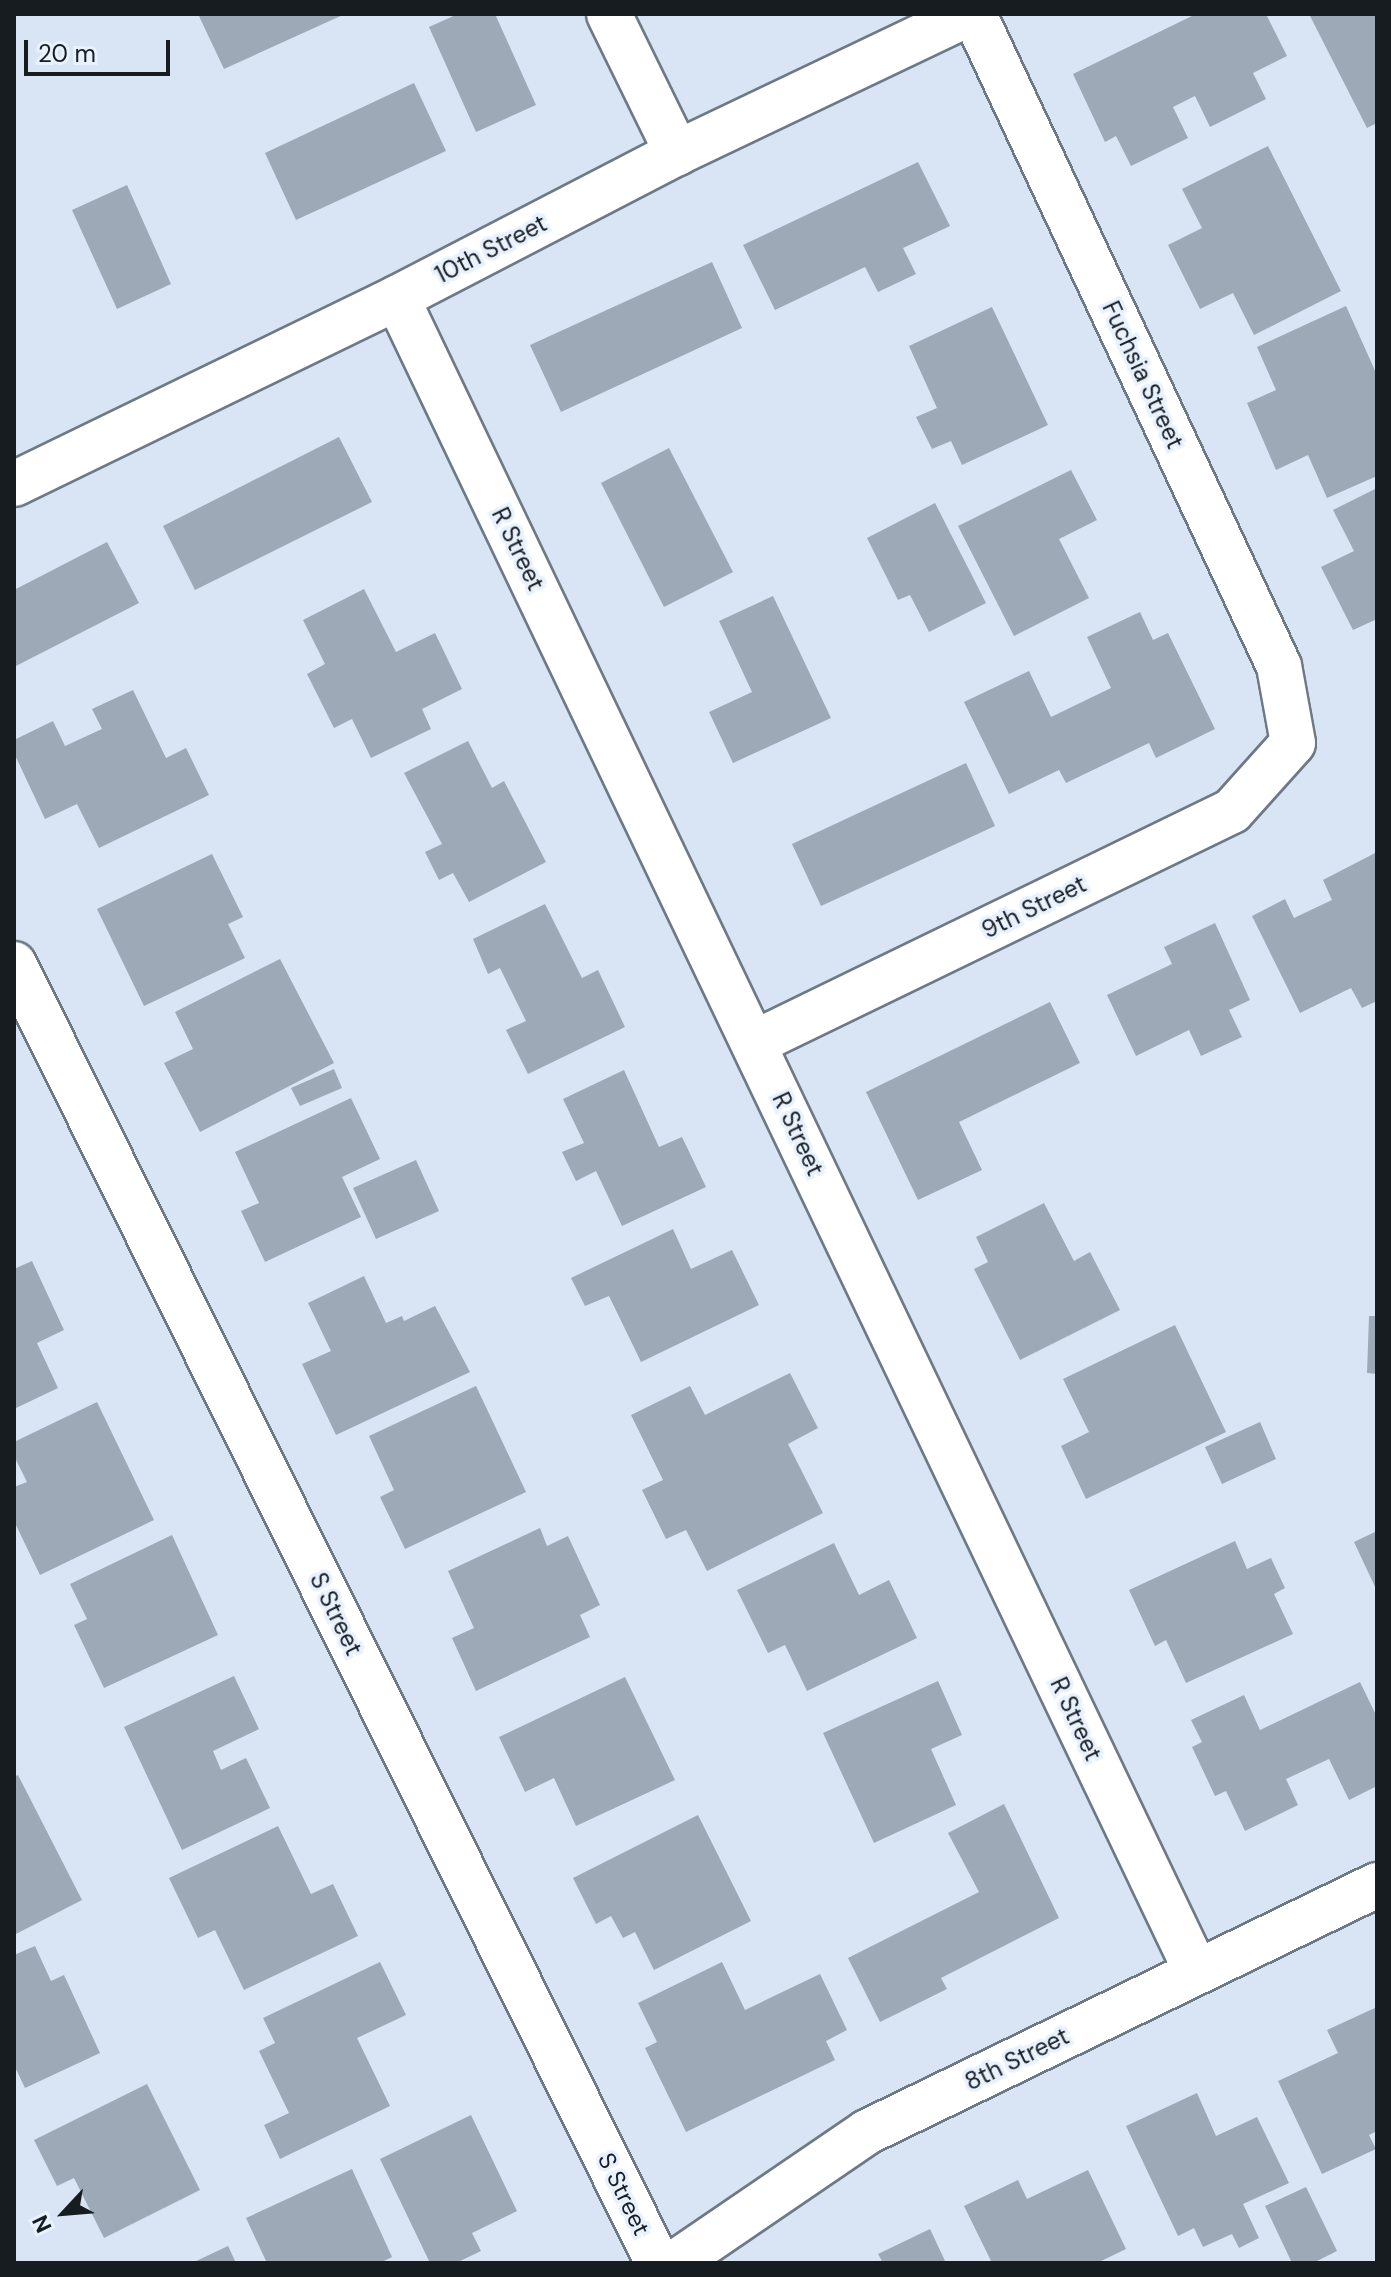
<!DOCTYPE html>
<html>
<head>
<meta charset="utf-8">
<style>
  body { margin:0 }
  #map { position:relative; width:1391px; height:2277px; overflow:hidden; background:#d9e5f4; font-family:"DM Sans",sans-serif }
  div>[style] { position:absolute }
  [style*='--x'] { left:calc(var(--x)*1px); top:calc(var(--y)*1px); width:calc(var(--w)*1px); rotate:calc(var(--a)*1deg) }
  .building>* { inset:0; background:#9da9b7 }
  .roads { filter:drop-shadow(2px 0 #6e7986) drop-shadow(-2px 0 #6e7986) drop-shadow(0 2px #6e7986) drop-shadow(0 -2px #6e7986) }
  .street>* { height:44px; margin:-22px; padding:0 22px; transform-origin:22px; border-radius:22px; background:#fff }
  span { translate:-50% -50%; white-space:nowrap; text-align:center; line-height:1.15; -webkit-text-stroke:7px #e8f2fe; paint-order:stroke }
  .street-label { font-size:24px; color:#171c21 }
  .frame { position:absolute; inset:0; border:16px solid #171c21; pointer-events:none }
  .north { position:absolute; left:24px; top:2173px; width:80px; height:80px; -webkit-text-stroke:6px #e8f2fe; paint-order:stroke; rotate:244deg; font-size:22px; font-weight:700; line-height:32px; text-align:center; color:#171c21 }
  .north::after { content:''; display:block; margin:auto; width:28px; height:36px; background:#171c21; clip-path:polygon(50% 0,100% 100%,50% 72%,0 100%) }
  .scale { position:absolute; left:24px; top:40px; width:146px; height:36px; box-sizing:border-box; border:4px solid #171c21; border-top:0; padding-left:10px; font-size:24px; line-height:28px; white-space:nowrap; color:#171c21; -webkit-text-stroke:6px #e8f2fe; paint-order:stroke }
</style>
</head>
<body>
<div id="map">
  <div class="building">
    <div style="clip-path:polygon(198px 14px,345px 14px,224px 69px)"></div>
    <div style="clip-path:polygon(458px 14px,495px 14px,536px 105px,476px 132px,429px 27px)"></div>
    <div style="clip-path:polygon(1196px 14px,1266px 14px,1287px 56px,1253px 73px,1266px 99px,1210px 127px,1195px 96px,1173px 107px,1188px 138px,1131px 166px,1116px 136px,1105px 142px,1073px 74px)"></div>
    <div style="clip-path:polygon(1309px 14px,1377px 14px,1377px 123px,1367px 128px)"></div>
    <div style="clip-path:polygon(414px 83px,446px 151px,296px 220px,265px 153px)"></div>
    <div style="clip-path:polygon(1268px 146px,1341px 291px,1254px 335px,1233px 293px,1200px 309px,1168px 245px,1202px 228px,1182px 189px)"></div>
    <div style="clip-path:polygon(918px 162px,950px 226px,903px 248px,916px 274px,878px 292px,865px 267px,775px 310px,743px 245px)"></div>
    <div style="clip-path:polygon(127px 185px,171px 284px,117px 309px,72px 210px)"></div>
    <div style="clip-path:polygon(712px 262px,742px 328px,561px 412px,530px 345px)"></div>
    <div style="clip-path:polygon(1346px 306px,1377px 375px,1377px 476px,1327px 498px,1308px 455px,1276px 470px,1247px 403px,1276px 390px,1257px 347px)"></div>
    <div style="clip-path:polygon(992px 307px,1048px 425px,962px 465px,951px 441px,932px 449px,916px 417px,937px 408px,909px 346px)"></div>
    <div style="clip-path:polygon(339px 437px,372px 502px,195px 590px,163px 526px)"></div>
    <div style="clip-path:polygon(669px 448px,733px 572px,664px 607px,601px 483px)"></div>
    <div style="clip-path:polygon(1071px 470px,1097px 520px,1059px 539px,1089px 598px,1014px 636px,958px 526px)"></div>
    <div style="clip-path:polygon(1377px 488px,1377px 619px,1353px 630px,1321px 567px,1354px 551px,1333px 510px)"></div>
    <div style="clip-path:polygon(935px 503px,986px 603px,929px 632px,910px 595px,898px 600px,867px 538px)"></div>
    <div style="clip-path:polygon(107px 542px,139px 603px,14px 667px,14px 590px)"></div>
    <div style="clip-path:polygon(364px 589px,396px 652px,435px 633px,462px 689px,422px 709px,431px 729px,371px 758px,352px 719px,334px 728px,307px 674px,325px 664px,303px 620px)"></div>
    <div style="clip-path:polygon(773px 596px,831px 718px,733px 763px,709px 712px,752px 692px,719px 621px)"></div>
    <div style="clip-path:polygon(1140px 612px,1153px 640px,1168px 633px,1215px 729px,1156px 758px,1149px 743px,1066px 783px,1059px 770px,1009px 794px,964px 702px,1029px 671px,1051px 717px,1111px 688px,1087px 637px)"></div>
    <div style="clip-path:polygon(133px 690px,166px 758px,186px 748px,209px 795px,99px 848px,77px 804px,45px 819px,14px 753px,14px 740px,53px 721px,65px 746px,102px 729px,92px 709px)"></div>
    <div style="clip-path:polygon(468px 741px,492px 788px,504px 781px,546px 862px,469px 902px,453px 873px,439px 880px,425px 852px,442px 844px,404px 773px)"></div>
    <div style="clip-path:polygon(966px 763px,995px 826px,821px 906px,792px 844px)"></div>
    <div style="clip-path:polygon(1377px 852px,1377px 1001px,1362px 1008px,1351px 988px,1300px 1013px,1252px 916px,1285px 899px,1294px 918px,1332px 900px,1323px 880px)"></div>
    <div style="clip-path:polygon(212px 854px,243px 917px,228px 924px,245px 958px,144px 1006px,97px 909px)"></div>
    <div style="clip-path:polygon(545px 904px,582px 978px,598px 970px,625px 1027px,528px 1074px,506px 1030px,526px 1021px,500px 968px,488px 974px,473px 939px)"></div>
    <div style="clip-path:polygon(1215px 923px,1250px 1000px,1229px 1010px,1242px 1037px,1201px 1056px,1189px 1030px,1136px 1056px,1107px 995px,1172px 964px,1164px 947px)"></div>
    <div style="clip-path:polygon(280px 959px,334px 1063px,200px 1132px,164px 1063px,193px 1049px,175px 1012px)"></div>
    <div style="clip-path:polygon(1050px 1002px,1080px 1063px,959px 1122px,982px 1170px,918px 1200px,866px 1092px)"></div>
    <div style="clip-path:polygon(334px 1069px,342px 1088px,300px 1106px,291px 1088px)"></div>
    <div style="clip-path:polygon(624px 1070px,659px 1147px,682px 1137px,706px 1187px,622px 1226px,596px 1171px,576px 1181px,562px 1152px,584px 1143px,563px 1099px)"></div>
    <div style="clip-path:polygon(351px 1098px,380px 1159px,342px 1177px,361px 1217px,265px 1262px,241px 1211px,259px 1203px,235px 1152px)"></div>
    <div style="clip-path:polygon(416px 1160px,439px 1211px,376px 1239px,353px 1188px)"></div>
    <div style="clip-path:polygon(1044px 1203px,1074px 1261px,1090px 1252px,1120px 1310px,1020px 1360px,974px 1269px,988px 1262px,976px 1237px)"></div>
    <div style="clip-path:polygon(673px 1229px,691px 1269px,732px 1250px,759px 1305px,641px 1362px,609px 1296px,585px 1306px,571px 1278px)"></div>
    <div style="clip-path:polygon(32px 1261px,64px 1330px,37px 1343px,58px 1388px,14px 1409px,14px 1269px)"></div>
    <div style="clip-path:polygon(364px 1276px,386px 1323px,402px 1316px,404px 1321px,435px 1306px,470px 1372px,336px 1435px,302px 1364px,331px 1351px,308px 1303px)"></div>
    <div style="clip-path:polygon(1369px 1316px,1377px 1316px,1377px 1374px,1367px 1373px)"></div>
    <div style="clip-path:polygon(1175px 1325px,1226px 1432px,1086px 1499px,1061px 1446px,1089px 1432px,1063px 1379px)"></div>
    <div style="clip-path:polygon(790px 1373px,818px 1428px,788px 1444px,823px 1513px,707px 1571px,686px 1530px,666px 1539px,642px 1490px,663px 1480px,631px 1415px,690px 1386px,705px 1415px)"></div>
    <div style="clip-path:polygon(476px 1386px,526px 1492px,405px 1549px,380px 1497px,394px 1490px,369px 1436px)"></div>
    <div style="clip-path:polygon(97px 1402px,154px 1520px,40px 1575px,14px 1521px,14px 1487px,27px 1482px,14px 1456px,14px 1442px)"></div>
    <div style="clip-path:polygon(1260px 1422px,1276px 1459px,1222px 1484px,1205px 1447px)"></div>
    <div style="clip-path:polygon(540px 1528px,547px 1546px,568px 1536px,600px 1605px,580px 1615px,590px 1637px,476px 1691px,452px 1638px,474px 1628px,448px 1571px)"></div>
    <div style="clip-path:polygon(1377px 1531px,1377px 1591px,1354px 1542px)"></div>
    <div style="clip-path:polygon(172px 1535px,218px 1635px,104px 1688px,74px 1625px,87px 1619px,70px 1584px)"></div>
    <div style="clip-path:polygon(1235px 1541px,1247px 1569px,1271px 1558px,1285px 1588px,1274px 1594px,1293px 1634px,1186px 1683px,1166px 1640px,1155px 1646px,1129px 1590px)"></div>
    <div style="clip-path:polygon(834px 1543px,859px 1595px,889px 1580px,917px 1638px,807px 1691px,785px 1645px,768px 1653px,737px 1590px)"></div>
    <div style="clip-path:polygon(234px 1676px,259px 1729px,213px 1751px,221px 1770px,246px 1758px,270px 1808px,182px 1850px,124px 1727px)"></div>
    <div style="clip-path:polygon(625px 1677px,675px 1780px,576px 1826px,554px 1778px,525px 1792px,499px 1737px)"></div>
    <div style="clip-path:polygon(938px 1681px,962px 1735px,931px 1749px,956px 1805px,874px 1843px,823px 1733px)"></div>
    <div style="clip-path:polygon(1360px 1682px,1377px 1717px,1377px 1786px,1349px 1800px,1329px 1759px,1286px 1779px,1298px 1805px,1245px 1831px,1226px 1791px,1215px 1796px,1192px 1747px,1202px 1742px,1191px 1720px,1244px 1695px,1260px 1730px)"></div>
    <div style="clip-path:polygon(18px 1775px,82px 1900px,14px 1935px,14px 1777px)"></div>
    <div style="clip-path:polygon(1004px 1804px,1059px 1918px,941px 1978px,947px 1989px,880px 2022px,848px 1958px,979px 1892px,948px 1833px)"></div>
    <div style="clip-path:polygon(698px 1815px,751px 1921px,654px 1970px,635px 1932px,623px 1938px,611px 1916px,596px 1924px,573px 1878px)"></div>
    <div style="clip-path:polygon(278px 1826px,311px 1894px,333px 1884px,358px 1936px,244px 1990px,215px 1930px,198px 1938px,169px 1878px)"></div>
    <div style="clip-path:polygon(35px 1946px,51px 1981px,64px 1975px,100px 2053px,25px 2088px,14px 2065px,14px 1955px)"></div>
    <div style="clip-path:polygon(380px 1962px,406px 2015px,357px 2038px,390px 2106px,280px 2159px,264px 2125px,289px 2113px,259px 2051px,275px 2043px,263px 2018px)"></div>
    <div style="clip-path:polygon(722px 1962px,745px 2010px,820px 1974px,847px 2030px,826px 2041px,835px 2060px,686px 2132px,645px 2048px,657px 2042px,638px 2003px)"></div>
    <div style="clip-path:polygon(1377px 2007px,1377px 2131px,1369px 2135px,1376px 2149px,1322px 2174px,1278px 2081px,1338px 2053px,1327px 2030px)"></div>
    <div style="clip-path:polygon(147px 2084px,200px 2190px,104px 2238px,74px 2178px,57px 2186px,34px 2140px)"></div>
    <div style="clip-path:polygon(1197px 2093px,1216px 2136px,1257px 2117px,1289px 2183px,1243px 2204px,1259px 2238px,1239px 2248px,1232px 2234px,1203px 2247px,1194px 2228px,1178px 2236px,1126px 2126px)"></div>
    <div style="clip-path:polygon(471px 2115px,517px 2211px,472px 2233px,481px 2251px,456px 2263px,430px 2263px,380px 2159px)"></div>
    <div style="clip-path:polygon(352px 2169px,392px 2257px,380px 2263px,267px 2263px,246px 2218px)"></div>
    <div style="clip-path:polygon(1088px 2170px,1126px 2249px,1097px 2263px,992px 2263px,964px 2206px,1018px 2180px,1027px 2199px)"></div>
    <div style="clip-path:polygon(1306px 2187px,1337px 2251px,1313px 2263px,1292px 2263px,1265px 2206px)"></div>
    <div style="clip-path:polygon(930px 2229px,946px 2263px,883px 2263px,878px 2254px)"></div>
    <div style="clip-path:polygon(228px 2246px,236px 2263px,192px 2263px)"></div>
  </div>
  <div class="roads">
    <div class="street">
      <div style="--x:609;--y:14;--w:155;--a:63.9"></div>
      <div style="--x:397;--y:298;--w:1854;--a:64.47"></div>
      <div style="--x:14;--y:484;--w:426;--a:-25.9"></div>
      <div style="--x:397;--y:298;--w:315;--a:-27.4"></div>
      <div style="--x:677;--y:153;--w:322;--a:-25.5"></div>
      <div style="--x:14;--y:964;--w:1450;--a:63.63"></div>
      <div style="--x:754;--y:1043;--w:531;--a:-25.89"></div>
      <div style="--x:1232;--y:811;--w:91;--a:-48.1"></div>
      <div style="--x:1293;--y:743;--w:78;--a:-100.3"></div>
      <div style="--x:1279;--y:666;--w:720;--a:-115.07"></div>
      <div style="--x:675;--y:2263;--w:232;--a:-34.3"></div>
      <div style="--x:867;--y:2132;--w:567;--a:-25.84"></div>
    </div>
  </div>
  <div class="street-label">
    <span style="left:491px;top:249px;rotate:-27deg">10th Street</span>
    <span style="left:1143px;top:375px;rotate:65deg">Fuchsia Street</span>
    <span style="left:518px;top:549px;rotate:64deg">R Street</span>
    <span style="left:1034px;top:907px;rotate:-26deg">9th Street</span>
    <span style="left:798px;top:1134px;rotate:65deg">R Street</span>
    <span style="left:336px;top:1614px;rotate:64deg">S Street</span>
    <span style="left:1076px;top:1719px;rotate:65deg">R Street</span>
    <span style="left:1017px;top:2059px;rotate:-26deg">8th Street</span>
    <span style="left:624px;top:2194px;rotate:64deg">S Street</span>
  </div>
  <div class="frame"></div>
  <div class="north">N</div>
  <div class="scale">20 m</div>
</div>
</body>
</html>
